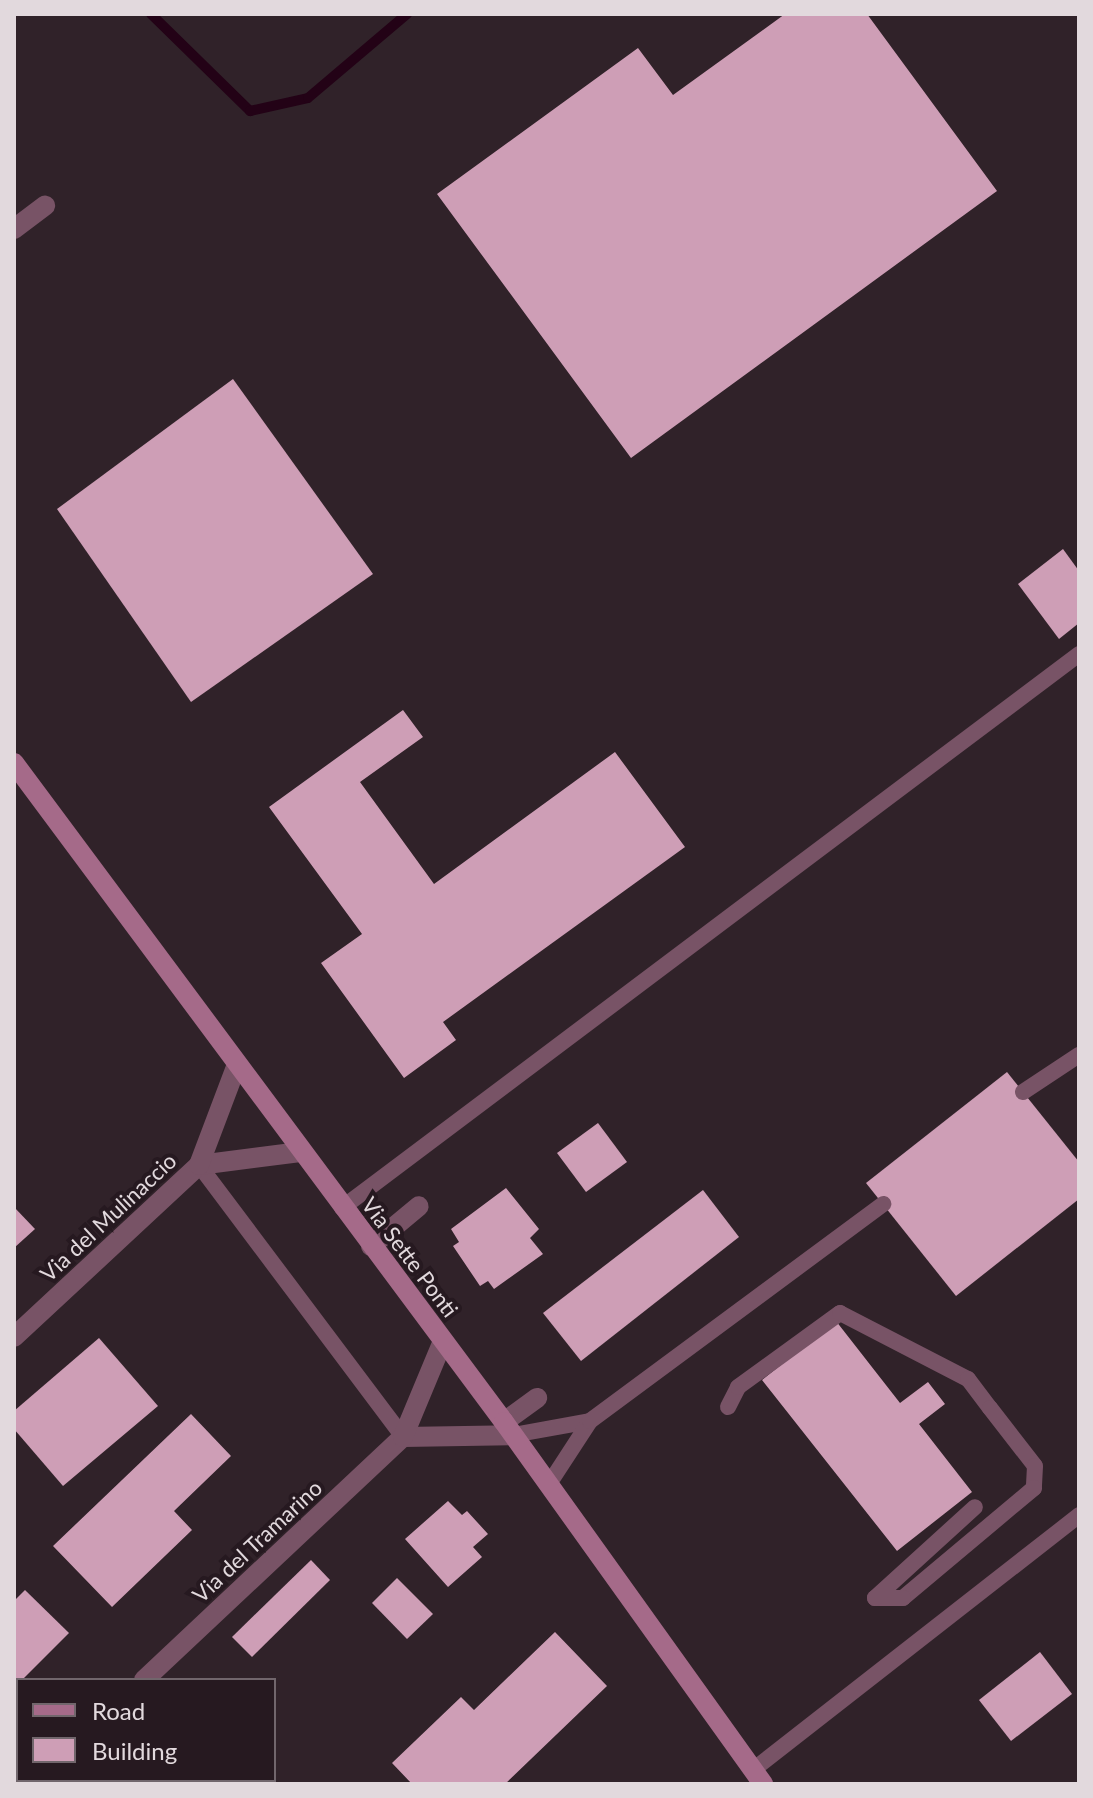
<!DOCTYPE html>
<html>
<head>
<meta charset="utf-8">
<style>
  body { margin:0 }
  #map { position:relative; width:1093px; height:1798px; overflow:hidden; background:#302229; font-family:Lato,sans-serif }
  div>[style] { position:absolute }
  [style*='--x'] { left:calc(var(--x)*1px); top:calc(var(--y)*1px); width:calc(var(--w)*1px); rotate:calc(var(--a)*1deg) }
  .stream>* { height:10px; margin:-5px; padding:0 5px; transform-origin:5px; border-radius:5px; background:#230216 }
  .building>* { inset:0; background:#ce9eb6 }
  .service>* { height:16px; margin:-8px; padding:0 8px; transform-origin:8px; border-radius:8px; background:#785366 }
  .minor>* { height:20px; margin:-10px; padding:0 10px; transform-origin:10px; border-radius:10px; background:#785366 }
  .secondary>* { height:20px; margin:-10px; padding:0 10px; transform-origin:10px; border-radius:10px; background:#a56a89 }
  span { translate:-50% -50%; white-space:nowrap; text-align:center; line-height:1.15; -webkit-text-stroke:8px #261920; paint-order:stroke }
  .street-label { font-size:22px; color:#e2d9dd }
  .frame { position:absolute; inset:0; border:16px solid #e2d9dd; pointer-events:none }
  .legend { position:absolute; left:16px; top:1678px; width:260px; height:104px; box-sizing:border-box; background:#261920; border:2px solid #71666c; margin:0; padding:10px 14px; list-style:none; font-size:24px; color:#e2d9dd }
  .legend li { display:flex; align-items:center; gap:16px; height:40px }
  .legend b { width:40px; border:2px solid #71666c }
</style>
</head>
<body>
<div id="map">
  <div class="stream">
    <div style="--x:151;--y:14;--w:139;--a:44.4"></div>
    <div style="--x:250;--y:111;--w:59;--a:-12.6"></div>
    <div style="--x:308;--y:98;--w:130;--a:-40.3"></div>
  </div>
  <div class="building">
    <div style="clip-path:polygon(785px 14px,867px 14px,997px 191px,631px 458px,437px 194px,638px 48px,673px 95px)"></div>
    <div style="clip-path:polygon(233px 379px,373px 574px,191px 702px,57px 509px)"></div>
    <div style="clip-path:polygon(1063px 549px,1079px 571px,1079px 623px,1059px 639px,1018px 584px)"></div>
    <div style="clip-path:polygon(403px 710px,423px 737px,360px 782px,434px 884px,615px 752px,685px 847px,443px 1022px,456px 1040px,404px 1078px,321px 963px,362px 934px,269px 807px)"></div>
    <div style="clip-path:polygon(1007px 1072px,1079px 1162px,1079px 1199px,956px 1296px,866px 1183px)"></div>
    <div style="clip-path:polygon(598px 1123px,627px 1162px,586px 1192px,557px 1153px)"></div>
    <div style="clip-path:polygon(506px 1188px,539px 1229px,530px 1238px,543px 1254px,494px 1289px,488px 1281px,480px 1286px,453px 1246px,459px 1242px,451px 1229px)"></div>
    <div style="clip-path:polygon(703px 1190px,739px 1237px,581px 1361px,543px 1313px)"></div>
    <div style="clip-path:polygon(14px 1207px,35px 1229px,14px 1248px)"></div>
    <div style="clip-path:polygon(836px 1321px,900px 1403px,928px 1382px,945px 1404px,919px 1424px,972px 1492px,897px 1551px,762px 1380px)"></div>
    <div style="clip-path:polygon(99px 1338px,158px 1406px,63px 1486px,14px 1429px,14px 1411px)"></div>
    <div style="clip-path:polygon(191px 1414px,231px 1456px,174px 1511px,192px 1530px,112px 1607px,53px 1546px)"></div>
    <div style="clip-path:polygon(448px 1501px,462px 1515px,467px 1511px,488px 1534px,473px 1547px,482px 1557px,448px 1587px,405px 1539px)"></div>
    <div style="clip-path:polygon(311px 1560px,330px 1580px,252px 1657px,232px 1637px)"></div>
    <div style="clip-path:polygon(397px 1578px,433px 1614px,407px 1639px,372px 1603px)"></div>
    <div style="clip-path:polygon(25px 1590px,69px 1633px,14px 1688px,14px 1601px)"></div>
    <div style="clip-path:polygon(555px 1632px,607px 1686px,505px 1784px,412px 1784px,392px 1763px,461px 1697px,474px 1710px)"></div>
    <div style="clip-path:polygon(1040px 1652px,1072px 1694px,1011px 1741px,979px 1700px)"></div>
    <div style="clip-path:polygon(93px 1780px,208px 1780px,211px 1784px,89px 1784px)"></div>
  </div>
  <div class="service">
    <div style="--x:1023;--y:1092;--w:67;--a:-33.5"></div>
    <div style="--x:199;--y:1165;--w:340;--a:53.1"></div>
    <div style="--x:342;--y:1208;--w:922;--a:-36.93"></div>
    <div style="--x:728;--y:1407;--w:22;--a:-63"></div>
    <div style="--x:738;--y:1387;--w:126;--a:-36"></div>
    <div style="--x:840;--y:1313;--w:144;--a:27.3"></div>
    <div style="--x:968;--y:1379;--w:36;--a:53"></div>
    <div style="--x:990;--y:1408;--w:73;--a:52.2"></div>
    <div style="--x:1035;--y:1466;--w:22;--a:93"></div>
    <div style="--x:1034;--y:1488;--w:171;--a:140"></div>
    <div style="--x:903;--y:1598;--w:28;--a:180"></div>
    <div style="--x:513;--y:1435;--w:78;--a:-10.3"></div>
    <div style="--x:549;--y:1484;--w:75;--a:-56.9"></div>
    <div style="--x:590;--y:1421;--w:365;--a:-36.5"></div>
    <div style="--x:875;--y:1598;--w:135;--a:-42.3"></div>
    <div style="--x:753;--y:1770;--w:414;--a:-38"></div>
  </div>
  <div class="minor">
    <div style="--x:14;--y:229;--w:39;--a:-37"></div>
    <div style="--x:199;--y:1165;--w:102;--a:-7.3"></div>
    <div style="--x:371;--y:1246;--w:62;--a:-39.8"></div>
    <div style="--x:14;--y:1337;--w:253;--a:-42.9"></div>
    <div style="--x:199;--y:1165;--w:105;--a:-69.3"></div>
    <div style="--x:504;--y:1422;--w:41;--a:-36"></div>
    <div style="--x:403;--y:1437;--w:110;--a:-1"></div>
    <div style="--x:144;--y:1680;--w:355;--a:-43.2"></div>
    <div style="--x:403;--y:1437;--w:104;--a:-67.4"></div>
    <div style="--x:34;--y:1784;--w:6;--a:-45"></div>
  </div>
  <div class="secondary">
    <div style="--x:14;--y:763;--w:821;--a:53.37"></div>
    <div style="--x:504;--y:1422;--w:445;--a:54.4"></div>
  </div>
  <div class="street-label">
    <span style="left:108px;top:1217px;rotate:-43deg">Via del Mulinaccio</span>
    <span style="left:410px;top:1257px;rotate:53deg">Via Sette Ponti</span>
    <span style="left:257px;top:1541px;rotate:-43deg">Via del Tramarino</span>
  </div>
  <div class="frame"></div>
  <ul class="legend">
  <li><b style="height:10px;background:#a56a89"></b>Road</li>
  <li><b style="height:22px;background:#ce9eb6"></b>Building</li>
  </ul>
</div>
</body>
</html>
